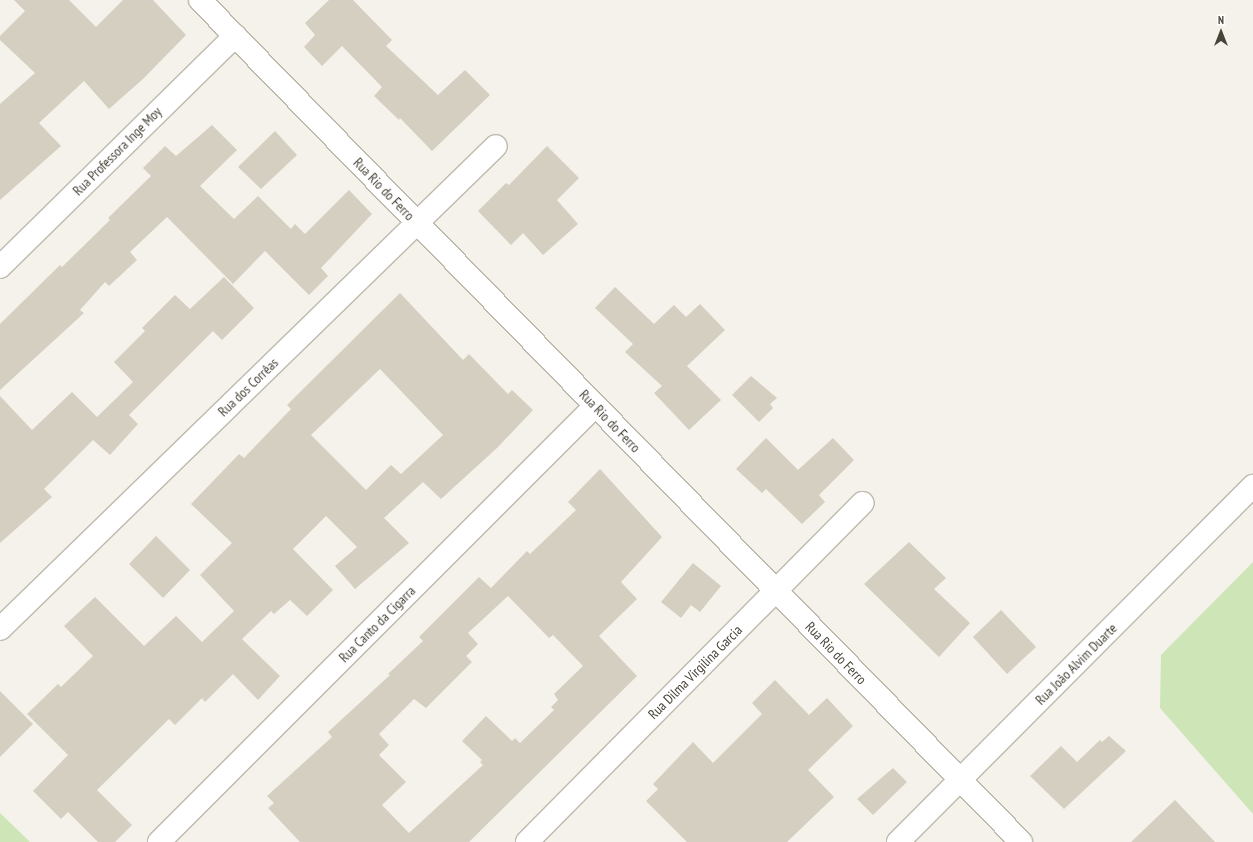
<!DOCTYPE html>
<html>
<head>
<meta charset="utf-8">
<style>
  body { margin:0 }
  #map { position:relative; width:1253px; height:842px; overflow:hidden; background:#f4f2eb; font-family:"PT Sans Narrow",sans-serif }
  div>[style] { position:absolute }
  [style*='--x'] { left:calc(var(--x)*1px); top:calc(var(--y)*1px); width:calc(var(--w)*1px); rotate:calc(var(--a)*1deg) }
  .green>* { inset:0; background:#cde5b7 }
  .building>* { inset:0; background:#d5cfc1 }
  .roads { filter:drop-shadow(1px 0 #bfbaae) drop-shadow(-1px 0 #bfbaae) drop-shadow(0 1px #bfbaae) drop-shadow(0 -1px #bfbaae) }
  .minor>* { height:22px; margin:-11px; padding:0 11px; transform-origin:11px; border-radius:11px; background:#fff }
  span { translate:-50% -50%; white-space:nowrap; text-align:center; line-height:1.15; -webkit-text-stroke:3px #fff; paint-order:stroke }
  .street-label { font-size:14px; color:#484339 }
  .north { position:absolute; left:1201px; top:12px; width:40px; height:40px; -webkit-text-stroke:3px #fff; paint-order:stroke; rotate:0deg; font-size:11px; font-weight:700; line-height:16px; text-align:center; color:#484339 }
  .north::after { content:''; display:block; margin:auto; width:14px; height:18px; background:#484339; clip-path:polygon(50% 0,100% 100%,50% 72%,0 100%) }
</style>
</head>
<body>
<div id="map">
  <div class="green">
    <div style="clip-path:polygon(1253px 562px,1253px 814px,1160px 708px,1161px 655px)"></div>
    <div style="clip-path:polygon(0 813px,30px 842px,0 842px)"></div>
  </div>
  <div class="building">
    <div style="clip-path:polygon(14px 0,69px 0,96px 27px,123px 0,153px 0,186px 35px,143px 79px,109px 109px,84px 81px,39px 123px,61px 146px,0 200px,0 104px,35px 73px,0 40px,0 36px,25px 11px)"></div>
    <div style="clip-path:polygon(329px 0,353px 0,392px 40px,386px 46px,438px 95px,465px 70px,490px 95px,432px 151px,400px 118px,399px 120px,374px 96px,382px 87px,342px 46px,322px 66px,304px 47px,315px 35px,305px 23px)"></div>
    <div style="clip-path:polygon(212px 125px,237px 150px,200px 186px,234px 219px,258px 196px,291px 229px,295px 224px,305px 234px,349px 190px,372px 214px,321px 268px,328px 276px,309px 295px,265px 251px,233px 284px,167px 217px,130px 252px,137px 260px,109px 286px,105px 282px,80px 310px,84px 313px,0 390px,0 324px,60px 265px,62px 267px,110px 220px,108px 218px,151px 176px,143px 168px,165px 146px,176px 156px)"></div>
    <div style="clip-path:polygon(275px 131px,297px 155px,261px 189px,238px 167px)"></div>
    <div style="clip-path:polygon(547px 146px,579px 178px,557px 200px,578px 224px,543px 255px,523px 233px,511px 245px,478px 211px,506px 183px,509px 185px)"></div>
    <div style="clip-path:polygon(224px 277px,254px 308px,222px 340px,213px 331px,129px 415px,138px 424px,110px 455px,93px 440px,44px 489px,52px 497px,0 543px,0 396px,32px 430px,72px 392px,97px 417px,133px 382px,114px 362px,145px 331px,142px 328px,175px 295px,190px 309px)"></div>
    <div style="clip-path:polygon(615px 287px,654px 324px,674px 305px,686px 317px,700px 304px,725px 330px,687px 366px,721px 400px,689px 430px,654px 393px,662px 386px,625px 352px,633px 344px,595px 308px)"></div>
    <div style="clip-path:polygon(evenodd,400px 293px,463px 360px,469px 354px,508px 394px,512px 390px,533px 410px,497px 448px,441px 499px,423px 482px,384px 518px,409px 543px,355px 589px,335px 566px,357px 547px,326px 516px,293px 549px,333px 590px,307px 616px,290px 600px,274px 614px,271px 611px,242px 639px,280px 676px,258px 700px,233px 674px,205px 702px,202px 698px,175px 725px,169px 719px,97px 790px,132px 825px,115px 842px,98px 842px,68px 812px,61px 819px,33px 791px,68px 755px,27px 714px,58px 684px,61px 687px,93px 656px,64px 626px,95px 597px,144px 646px,176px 616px,202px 642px,234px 611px,200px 575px,232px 543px,191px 504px,239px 454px,244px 458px,291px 409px,287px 405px,400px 293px,380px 369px,443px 435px,401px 474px,391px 465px,366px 490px,311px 435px,380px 369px)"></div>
    <div style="clip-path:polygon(751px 376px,777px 398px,770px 404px,773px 408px,759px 422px,732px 395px)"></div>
    <div style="clip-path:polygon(766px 438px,798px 470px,833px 438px,854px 460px,819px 495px,825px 502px,802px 524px,766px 489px,762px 493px,736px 469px)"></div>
    <div style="clip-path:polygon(evenodd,600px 469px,662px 537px,621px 582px,637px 599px,599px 636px,637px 676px,469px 842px,300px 842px,268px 808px,274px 803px,267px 796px,332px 737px,328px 732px,390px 675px,388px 674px,423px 641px,419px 637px,479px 577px,491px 588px,527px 551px,530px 554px,576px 510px,568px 502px,600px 469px,508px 596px,549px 638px,553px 635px,583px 666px,554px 694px,558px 700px,551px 707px,554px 710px,520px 743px,515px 738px,512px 741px,486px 716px,462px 741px,482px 760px,480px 762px,483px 765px,409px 833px,382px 805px,406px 782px,379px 755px,389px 745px,379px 734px,414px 699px,426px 708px,472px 662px,466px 656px,478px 644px,468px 633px,508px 596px)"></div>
    <div style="clip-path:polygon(156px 536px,190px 570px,163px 598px,129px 564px)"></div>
    <div style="clip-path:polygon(909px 542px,946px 578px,934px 589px,970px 623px,939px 657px,864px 584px)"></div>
    <div style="clip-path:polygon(693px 563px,721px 586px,700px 612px,691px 605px,681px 618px,661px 602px)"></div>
    <div style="clip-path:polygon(1001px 610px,1036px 647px,1007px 674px,973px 637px)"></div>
    <div style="clip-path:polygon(775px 680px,809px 715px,827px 698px,853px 726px,808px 770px,834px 797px,787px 842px,687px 842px,646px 801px,658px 789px,653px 784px,693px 742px,713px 763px,762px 714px,752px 703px)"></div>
    <div style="clip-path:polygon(0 691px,33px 724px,0 757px)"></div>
    <div style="clip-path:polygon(1109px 736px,1126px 751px,1064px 809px,1030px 776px,1061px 746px,1077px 762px,1100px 740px,1102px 742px)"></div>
    <div style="clip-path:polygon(893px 768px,907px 782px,873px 815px,857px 799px)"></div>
    <div style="clip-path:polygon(1175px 800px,1215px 842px,1131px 842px)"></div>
  </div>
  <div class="roads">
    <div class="minor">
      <div style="--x:200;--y:0;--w:1176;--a:45.72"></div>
      <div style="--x:0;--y:267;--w:330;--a:-44.5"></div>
      <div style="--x:0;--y:629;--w:692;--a:-44.24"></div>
      <div style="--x:159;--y:842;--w:617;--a:-45"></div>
      <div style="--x:527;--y:842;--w:477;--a:-45.3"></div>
      <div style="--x:898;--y:842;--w:503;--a:-45.08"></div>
    </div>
  </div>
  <div class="street-label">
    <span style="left:117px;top:151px;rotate:-45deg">Rua Professora Inge Moy</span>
    <span style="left:384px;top:189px;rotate:46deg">Rua Rio do Ferro</span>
    <span style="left:248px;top:387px;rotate:-44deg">Rua dos Corrêas</span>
    <span style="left:610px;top:421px;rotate:46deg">Rua Rio do Ferro</span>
    <span style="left:377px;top:624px;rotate:-45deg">Rua Canto da Cigarra</span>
    <span style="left:836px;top:653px;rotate:46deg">Rua Rio do Ferro</span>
    <span style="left:1076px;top:664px;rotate:-45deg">Rua João Alvim Duarte</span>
    <span style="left:695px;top:672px;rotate:-45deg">Rua Dilma Virgilina Garcia</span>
  </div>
  <div class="north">N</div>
</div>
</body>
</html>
